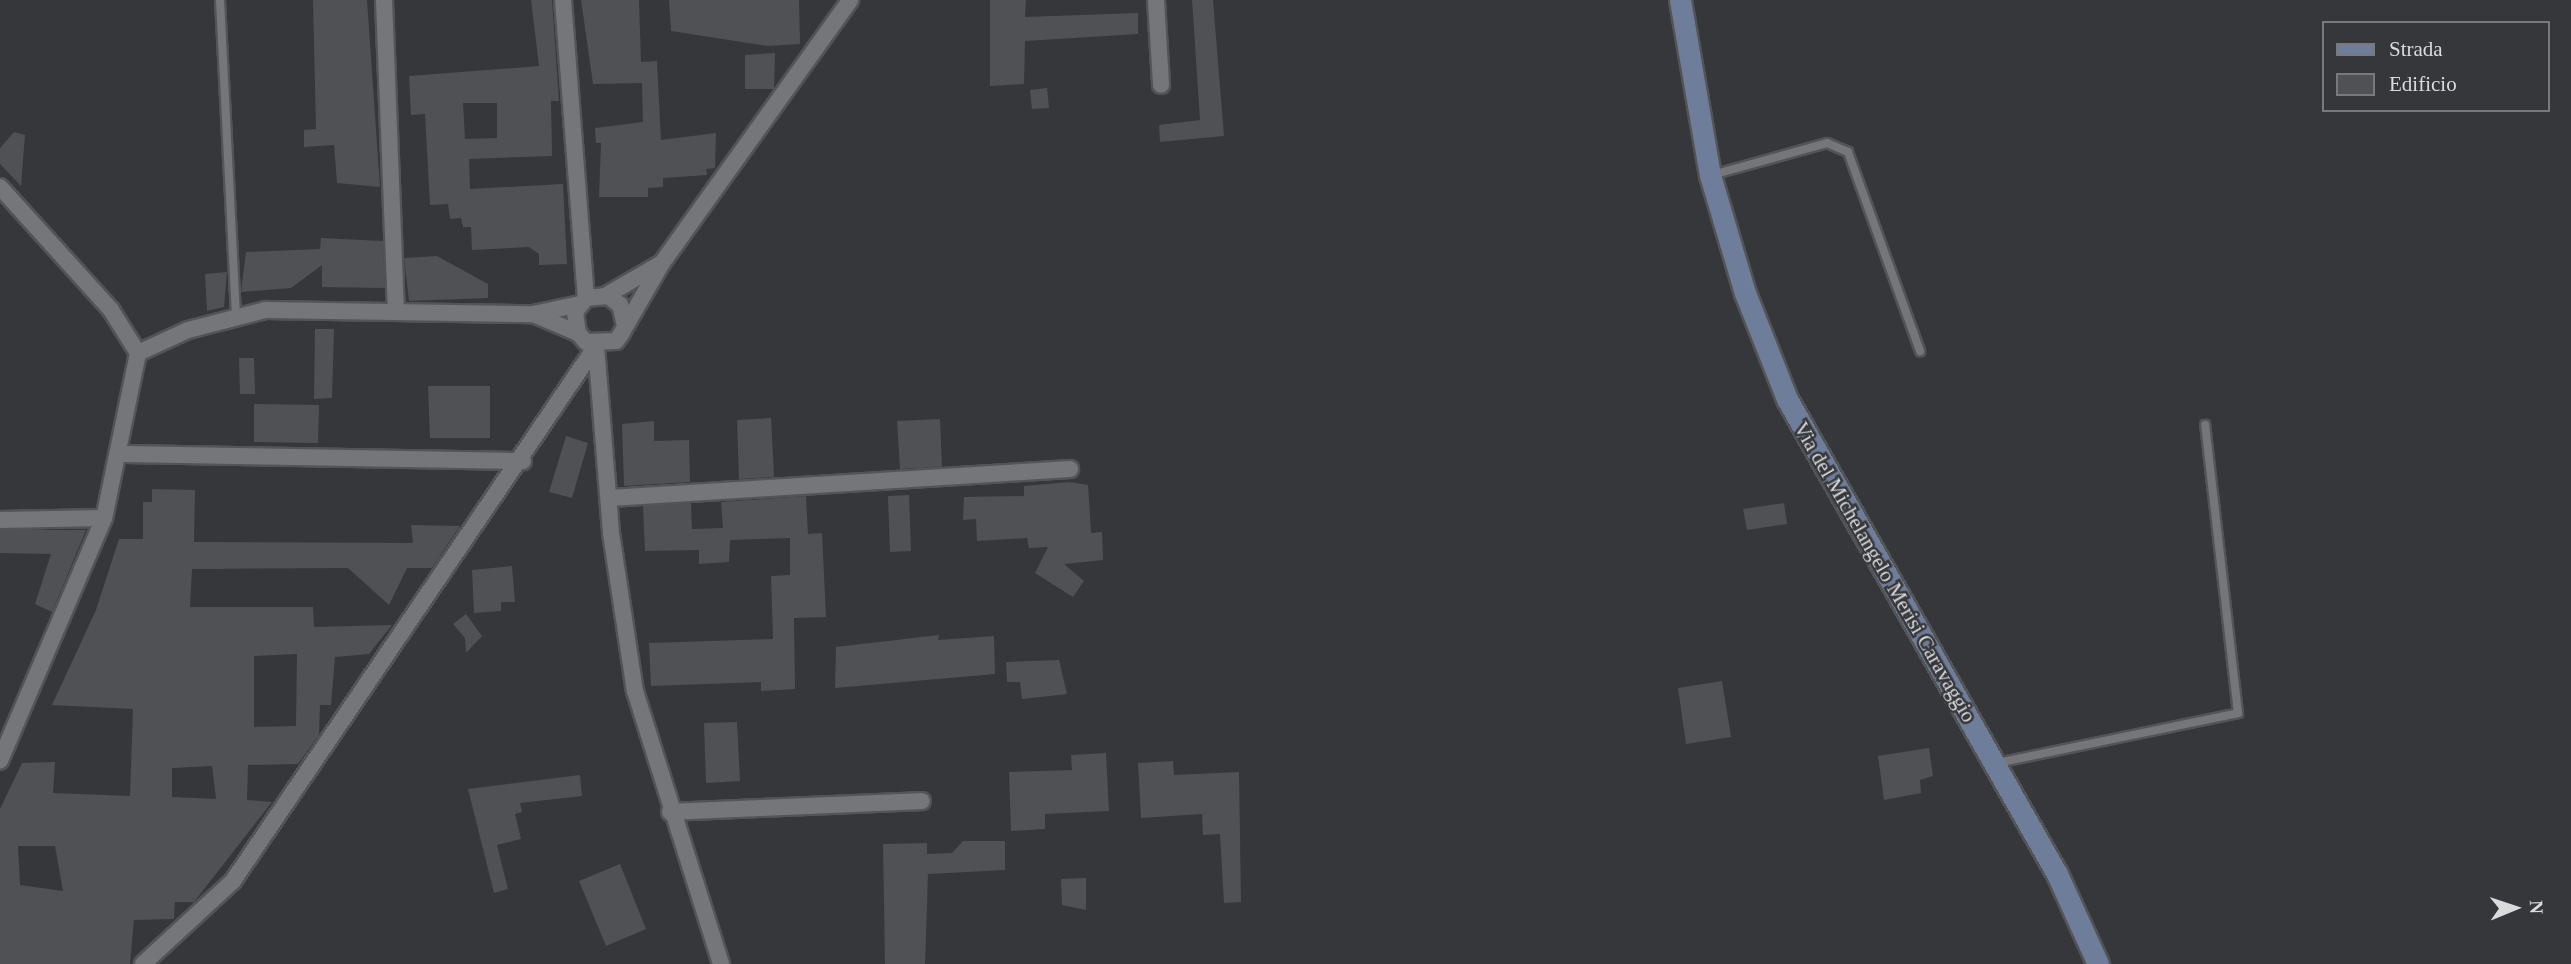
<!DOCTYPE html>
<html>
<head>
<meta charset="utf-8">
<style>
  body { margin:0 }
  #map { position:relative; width:2571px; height:964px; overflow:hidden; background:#36373b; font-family:Georgia,serif }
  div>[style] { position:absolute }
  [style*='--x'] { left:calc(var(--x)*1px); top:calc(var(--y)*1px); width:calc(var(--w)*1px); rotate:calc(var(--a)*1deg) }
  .building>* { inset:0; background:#4f5154 }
  .roads { filter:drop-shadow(2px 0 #525456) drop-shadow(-2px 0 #525456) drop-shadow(0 2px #525456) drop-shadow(0 -2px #525456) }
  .lane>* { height:8px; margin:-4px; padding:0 4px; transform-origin:4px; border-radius:4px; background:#74767a }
  .street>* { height:16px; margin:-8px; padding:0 8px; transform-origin:8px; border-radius:8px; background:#74767a }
  .secondary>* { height:21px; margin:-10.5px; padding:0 10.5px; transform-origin:10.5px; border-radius:10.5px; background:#6e7d99 }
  span { translate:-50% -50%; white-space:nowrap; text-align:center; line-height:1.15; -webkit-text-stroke:5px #36373b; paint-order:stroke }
  .street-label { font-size:21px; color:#dadbdd }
  .legend { position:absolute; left:2322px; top:21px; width:228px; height:91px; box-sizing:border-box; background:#36373b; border:2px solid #78797c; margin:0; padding:9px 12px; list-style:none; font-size:21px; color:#dadbdd }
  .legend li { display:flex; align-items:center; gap:14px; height:35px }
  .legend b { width:35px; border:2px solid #78797c }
  .north { position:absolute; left:2480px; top:873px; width:70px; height:70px; -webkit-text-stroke:5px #36373b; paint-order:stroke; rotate:88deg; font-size:19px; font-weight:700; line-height:28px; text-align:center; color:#dadbdd }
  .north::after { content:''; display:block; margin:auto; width:24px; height:32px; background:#dadbdd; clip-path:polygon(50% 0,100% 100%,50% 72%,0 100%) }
</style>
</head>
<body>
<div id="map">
  <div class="building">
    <div style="clip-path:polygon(313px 0,367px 0,380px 187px,337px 183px,334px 145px,304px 147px,304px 130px,316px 129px)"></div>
    <div style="clip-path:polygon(evenodd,531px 0,552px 0,559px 101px,551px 101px,552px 156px,469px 159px,470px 189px,563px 184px,567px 264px,539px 265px,539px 254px,529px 247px,472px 250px,471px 227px,463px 227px,461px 218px,450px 219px,448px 204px,430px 205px,425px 114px,411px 115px,409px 76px,539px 66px,531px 0,463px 103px,497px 103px,497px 138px,465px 139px,463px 103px)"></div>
    <div style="clip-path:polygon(581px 0,639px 0,641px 62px,657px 61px,661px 140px,716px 133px,715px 168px,706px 169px,707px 175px,663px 178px,663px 187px,648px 188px,648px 197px,599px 197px,601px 143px,596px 143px,595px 128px,643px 122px,642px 83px,593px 84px)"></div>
    <div style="clip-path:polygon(669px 0,799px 0,800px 44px,768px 46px,671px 31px)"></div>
    <div style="clip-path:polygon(990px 0,1026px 0,1025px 17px,1138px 13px,1138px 34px,1025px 41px,1024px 84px,990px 86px)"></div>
    <div style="clip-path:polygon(1192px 0,1213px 0,1224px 136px,1160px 142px,1159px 125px,1200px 120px)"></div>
    <div style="clip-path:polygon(775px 53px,774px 89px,745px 89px,745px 55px)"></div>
    <div style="clip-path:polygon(1047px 88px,1049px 108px,1032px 109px,1030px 90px)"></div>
    <div style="clip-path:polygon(14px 132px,25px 135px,21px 186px,0 164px,0 148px)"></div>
    <div style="clip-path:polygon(321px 238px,383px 241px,385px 288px,322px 287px,322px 265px,291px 288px,241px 292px,246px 252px,320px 249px)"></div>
    <div style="clip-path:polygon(437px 256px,488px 284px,488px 298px,409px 301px,404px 258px)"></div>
    <div style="clip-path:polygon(227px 272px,224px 307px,207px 311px,205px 274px)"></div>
    <div style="clip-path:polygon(315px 329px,334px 329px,332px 398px,314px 399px)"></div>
    <div style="clip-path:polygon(239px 358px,254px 358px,255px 394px,240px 394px)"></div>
    <div style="clip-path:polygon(428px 386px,490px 386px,490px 438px,430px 438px)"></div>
    <div style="clip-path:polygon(254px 404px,319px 405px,318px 443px,254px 442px)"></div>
    <div style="clip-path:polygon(771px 418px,774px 477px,739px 479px,737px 420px)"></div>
    <div style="clip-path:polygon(940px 419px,942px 467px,900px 469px,897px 421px)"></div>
    <div style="clip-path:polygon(654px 421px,654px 441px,689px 440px,690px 482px,624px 486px,622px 424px)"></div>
    <div style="clip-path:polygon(566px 436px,588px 443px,572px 498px,549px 492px)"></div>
    <div style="clip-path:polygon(1069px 482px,1088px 485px,1091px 533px,1102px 532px,1103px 560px,1064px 564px,1084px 581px,1073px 597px,1035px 573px,1048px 547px,1029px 548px,1027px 538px,977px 541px,976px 519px,963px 520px,964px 497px,1024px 496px,1024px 486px)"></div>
    <div style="clip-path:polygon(evenodd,152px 489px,195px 490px,194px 542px,413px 543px,411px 525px,460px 526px,432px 568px,407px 568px,389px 605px,348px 568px,192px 569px,190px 607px,313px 607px,314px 627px,392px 625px,369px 654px,335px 657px,331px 705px,320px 705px,319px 735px,298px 764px,248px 765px,247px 800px,272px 802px,194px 902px,175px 902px,174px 919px,134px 920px,130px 964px,0 964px,0 809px,22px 763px,55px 762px,53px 793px,130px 796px,133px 709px,52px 705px,96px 610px,119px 539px,143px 539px,143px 502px,152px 502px,152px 489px,297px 654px,296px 726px,254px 727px,254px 656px,297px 654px,152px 489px,212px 766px,216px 799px,172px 797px,172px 768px,212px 766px,152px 489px,18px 846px,55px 846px,63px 891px,20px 885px,18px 846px)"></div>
    <div style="clip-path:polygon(909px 495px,911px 551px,890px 552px,888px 496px)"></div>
    <div style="clip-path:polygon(806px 496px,808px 534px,822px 533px,826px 617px,794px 618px,795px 689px,761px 691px,761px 682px,651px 686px,649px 643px,773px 639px,771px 576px,790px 575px,790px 538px,730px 540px,729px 562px,699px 564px,699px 550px,645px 551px,643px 506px,691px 503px,692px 529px,723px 528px,721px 502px)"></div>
    <div style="clip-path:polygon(1784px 503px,1787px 524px,1747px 530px,1743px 509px)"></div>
    <div style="clip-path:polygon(0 530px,86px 530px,52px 612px,35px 604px,51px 554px,0 553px)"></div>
    <div style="clip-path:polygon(512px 566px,515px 602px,501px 602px,501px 611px,474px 613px,472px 570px)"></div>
    <div style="clip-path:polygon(466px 614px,482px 636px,466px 653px,465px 638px,453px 624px)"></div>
    <div style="clip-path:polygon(939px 635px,938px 640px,994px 636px,995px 674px,835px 688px,836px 647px)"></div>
    <div style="clip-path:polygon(1059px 660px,1067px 694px,1022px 699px,1020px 682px,1007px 682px,1006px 662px)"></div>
    <div style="clip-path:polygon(1722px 681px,1731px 737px,1686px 744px,1678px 688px)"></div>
    <div style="clip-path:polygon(737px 722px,740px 781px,706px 783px,704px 723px)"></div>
    <div style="clip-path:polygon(1929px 748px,1933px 776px,1920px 780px,1921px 793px,1884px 800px,1878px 756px)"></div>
    <div style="clip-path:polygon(1106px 753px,1109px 811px,1045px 814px,1045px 829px,1011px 831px,1009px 772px,1072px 770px,1071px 755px)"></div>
    <div style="clip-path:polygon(1173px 761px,1174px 775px,1239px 772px,1241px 902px,1224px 903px,1220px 834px,1203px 835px,1202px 814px,1141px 818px,1138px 763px)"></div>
    <div style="clip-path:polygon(580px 775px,582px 796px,520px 803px,522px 812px,515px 814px,521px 839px,497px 845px,508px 889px,494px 893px,468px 789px)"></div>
    <div style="clip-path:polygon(963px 841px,1005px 841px,1005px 870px,928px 874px,925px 964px,885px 964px,883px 844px,927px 843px,927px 854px,952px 853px)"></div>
    <div style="clip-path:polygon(620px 864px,646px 929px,606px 946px,579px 881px)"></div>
    <div style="clip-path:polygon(1086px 878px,1086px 910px,1062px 905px,1061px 879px)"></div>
  </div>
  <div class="roads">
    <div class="lane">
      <div style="--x:220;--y:0;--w:318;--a:87.1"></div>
      <div style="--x:1712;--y:175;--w:119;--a:-15.5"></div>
      <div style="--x:1827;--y:143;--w:23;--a:23"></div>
      <div style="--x:1848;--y:152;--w:212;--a:70.1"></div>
      <div style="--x:1997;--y:763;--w:246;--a:-11.7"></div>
      <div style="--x:2238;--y:713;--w:290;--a:-96.5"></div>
    </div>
    <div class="street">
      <div style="--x:384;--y:0;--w:310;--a:87.8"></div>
      <div style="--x:563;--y:0;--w:299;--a:85.6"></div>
      <div style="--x:1156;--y:0;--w:85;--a:86.6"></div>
      <div style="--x:0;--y:187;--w:166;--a:47.9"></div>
      <div style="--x:111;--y:310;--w:51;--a:57.9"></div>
      <div style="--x:138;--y:353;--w:168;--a:101.6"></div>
      <div style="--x:104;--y:518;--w:264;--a:113.2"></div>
      <div style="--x:605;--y:296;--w:64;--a:-30.2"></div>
      <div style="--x:533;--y:314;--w:49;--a:22.9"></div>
      <div style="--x:625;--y:326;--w:22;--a:-103"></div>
      <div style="--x:620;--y:305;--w:15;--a:-143"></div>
      <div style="--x:608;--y:296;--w:22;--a:175"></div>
      <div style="--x:586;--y:298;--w:18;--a:128"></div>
      <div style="--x:575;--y:312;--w:21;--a:82"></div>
      <div style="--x:578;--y:333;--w:12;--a:48"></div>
      <div style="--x:586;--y:342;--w:30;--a:-2"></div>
      <div style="--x:616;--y:341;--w:9;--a:-54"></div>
      <div style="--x:621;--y:334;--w:82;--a:-60"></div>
      <div style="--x:662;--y:263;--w:323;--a:-54.4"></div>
      <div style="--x:596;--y:346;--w:188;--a:85.4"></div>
      <div style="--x:611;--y:533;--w:160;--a:81.4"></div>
      <div style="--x:635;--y:691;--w:286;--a:72.5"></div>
      <div style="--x:138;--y:353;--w:55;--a:-24.7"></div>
      <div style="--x:188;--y:330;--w:81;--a:-14.4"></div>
      <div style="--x:266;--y:310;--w:267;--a:0.9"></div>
      <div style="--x:533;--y:314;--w:48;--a:-12"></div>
      <div style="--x:119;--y:454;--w:404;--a:1"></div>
      <div style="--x:610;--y:498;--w:461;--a:-3.6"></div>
      <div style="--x:0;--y:520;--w:104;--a:-1.1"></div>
      <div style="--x:670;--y:812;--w:252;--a:-2.5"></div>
      <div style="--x:143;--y:964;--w:122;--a:-42.7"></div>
      <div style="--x:233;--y:881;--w:647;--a:-55.84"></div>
    </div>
    <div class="secondary">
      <div style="--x:1680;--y:0;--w:178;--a:80.3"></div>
      <div style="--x:1710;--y:175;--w:123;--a:73.5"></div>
      <div style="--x:1745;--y:293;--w:114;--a:68.4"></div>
      <div style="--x:1787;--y:399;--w:546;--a:60.39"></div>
      <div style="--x:2057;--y:874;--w:99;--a:65.5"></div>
    </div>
  </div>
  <div class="street-label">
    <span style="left:1885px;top:572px;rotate:60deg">Via del Michelangelo Merisi Caravaggio</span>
  </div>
  <ul class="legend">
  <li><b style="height:9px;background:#6e7d99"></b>Strada</li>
  <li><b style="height:19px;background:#4f5154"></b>Edificio</li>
  </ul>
  <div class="north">N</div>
</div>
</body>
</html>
